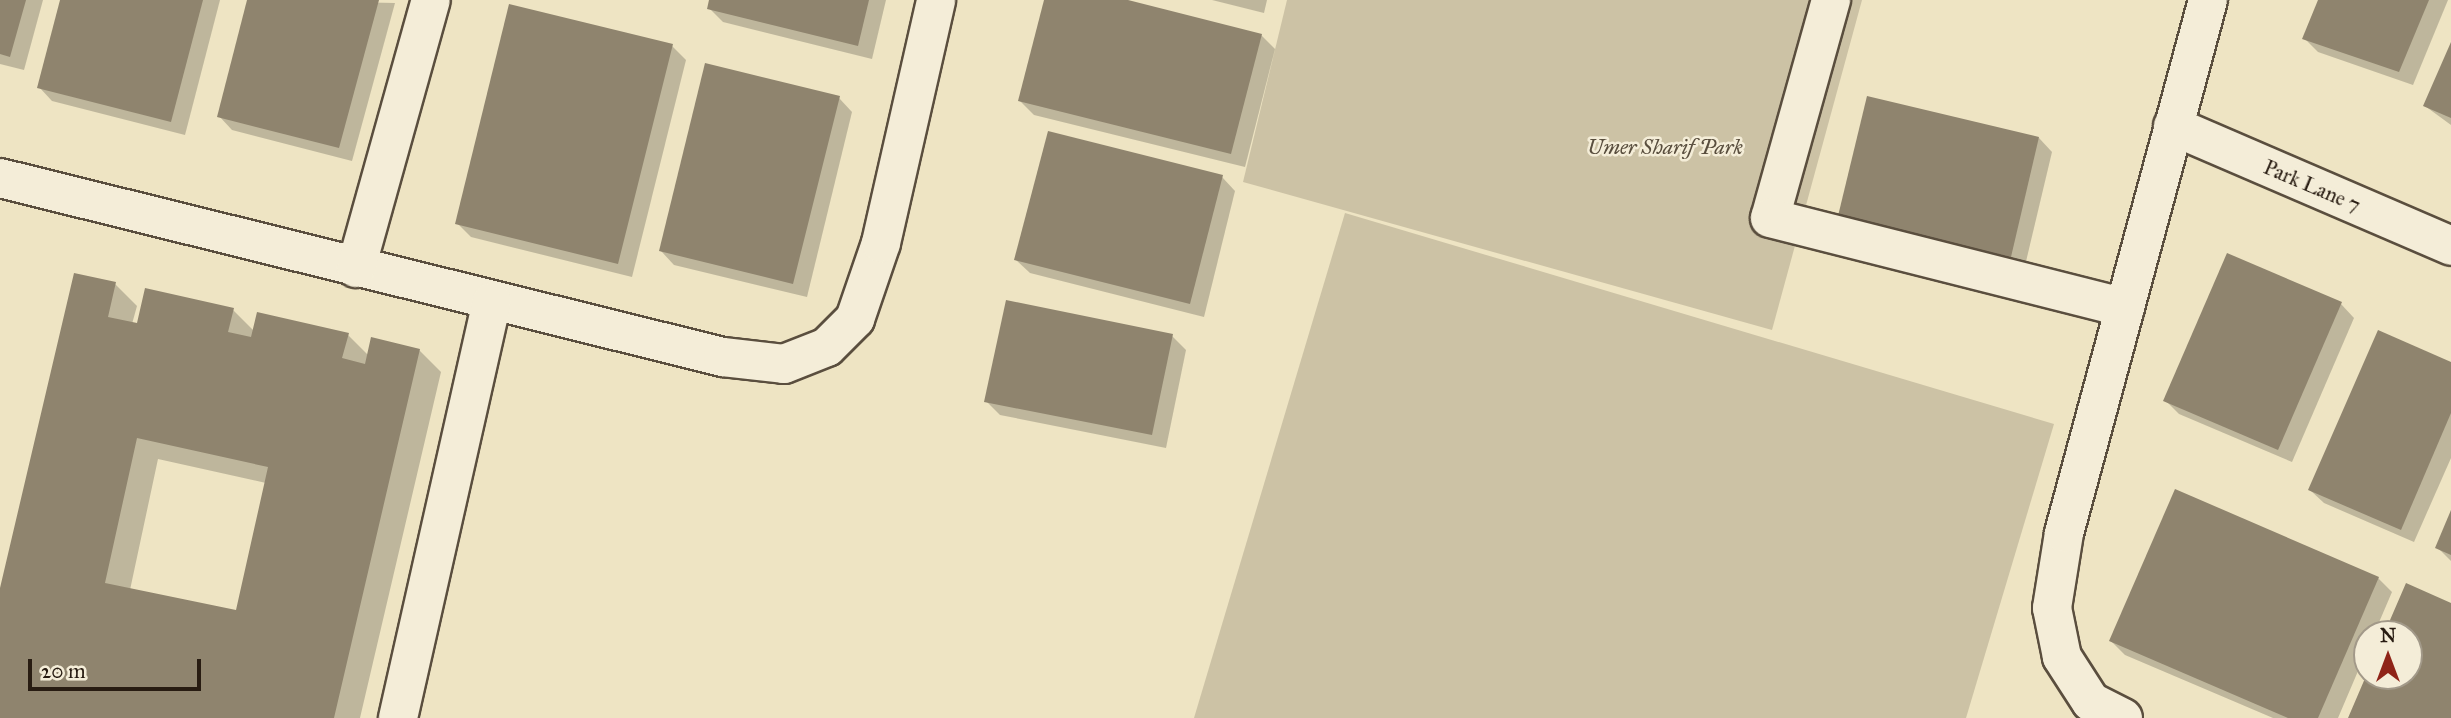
<!DOCTYPE html>
<html>
<head>
<meta charset="utf-8">
<style>
  body { margin:0 }
  #map { position:relative; width:2451px; height:718px; overflow:hidden; background:#eee4c3; font-family:"IM FELL Great Primer",serif }
  div>[style] { position:absolute }
  [style*='--x'] { left:calc(var(--x)*1px); top:calc(var(--y)*1px); width:calc(var(--w)*1px); rotate:calc(var(--a)*1deg) }
  .green>* { inset:0; background:#ccc2a5 }
  .shadow>* { inset:0; background:#0003 }
  .building>* { inset:0; background:#8f846e }
  .roads { filter:drop-shadow(2px 0 #5a4e3e) drop-shadow(-2px 0 #5a4e3e) drop-shadow(0 2px #5a4e3e) drop-shadow(0 -2px #5a4e3e) }
  .minor>* { height:38px; margin:-19px; padding:0 19px; transform-origin:19px; border-radius:19px; background:#f4edd8 }
  span { translate:-50% -50%; white-space:nowrap; text-align:center; line-height:1.15; -webkit-text-stroke:5px #f4edd8; paint-order:stroke }
  .park-label { font-size:21px; color:#594e3e; font-style:italic }
  .street-label { font-size:21px; color:#281c12 }
  .north { position:absolute; left:2353px; top:620px; width:70px; height:70px; box-sizing:border-box; background:#f4edd8; border:2px solid #a29989; border-radius:50%; rotate:0deg; font-size:19px; font-weight:700; line-height:28px; text-align:center; color:#281c12 }
  .north::after { content:''; display:block; margin:auto; width:24px; height:32px; background:#8f2418; clip-path:polygon(50% 0,100% 100%,50% 72%,0 100%) }
  .scale { position:absolute; left:28px; top:659px; width:173px; height:32px; box-sizing:border-box; border:4px solid #281c12; border-top:0; padding-left:9px; font-size:21px; line-height:24px; white-space:nowrap; color:#281c12; -webkit-text-stroke:5px #f4edd8; paint-order:stroke }
</style>
</head>
<body>
<div id="map">
  <div class="green">
    <div style="clip-path:polygon(1287px 0,1862px 0,1772px 330px,1243px 182px)"></div>
    <div style="clip-path:polygon(1345px 213px,2054px 424px,1966px 718px,1194px 718px)"></div>
  </div>
  <div class="shadow">
    <div style="clip-path:polygon(0 0,43px 0,24px 70px,0 64px)"></div>
    <div style="clip-path:polygon(62px 0,220px 0,185px 135px,52px 101px,39px 87px)"></div>
    <div style="clip-path:polygon(249px 0,395px 3px,352px 161px,232px 130px,219px 116px)"></div>
    <div style="clip-path:polygon(711px 0,886px 0,872px 59px,723px 22px,709px 8px)"></div>
    <div style="clip-path:polygon(1045px 0,1121px 0,1261px 35px,1275px 49px,1245px 167px,1034px 115px,1020px 101px)"></div>
    <div style="clip-path:polygon(1212px 0,1267px 0,1264px 13px)"></div>
    <div style="clip-path:polygon(2320px 0,2448px 0,2413px 85px,2318px 52px,2304px 38px)"></div>
    <div style="clip-path:polygon(672px 46px,686px 60px,632px 277px,471px 237px,457px 223px)"></div>
    <div style="clip-path:polygon(2451px 46px,2451px 125px,2425px 106px)"></div>
    <div style="clip-path:polygon(839px 98px,852px 112px,807px 297px,674px 265px,661px 251px)"></div>
    <div style="clip-path:polygon(2039px 138px,2052px 152px,2024px 270px,1854px 229px)"></div>
    <div style="clip-path:polygon(1222px 177px,1235px 191px,1204px 317px,1030px 273px,1016px 260px)"></div>
    <div style="clip-path:polygon(evenodd,115px 284px,137px 306px,132px 324px,233px 310px,254px 331px,348px 335px,369px 356px,419px 350px,441px 372px,360px 718px,0 718px,0 596px,115px 284px,158px 459px,266px 483px,237px 612px,130px 590px,158px 459px)"></div>
    <div style="clip-path:polygon(2341px 304px,2354px 318px,2292px 462px,2179px 414px,2165px 400px)"></div>
    <div style="clip-path:polygon(1172px 336px,1186px 350px,1166px 448px,1000px 415px,986px 401px)"></div>
    <div style="clip-path:polygon(2451px 364px,2451px 458px,2414px 542px,2324px 503px,2310px 490px)"></div>
    <div style="clip-path:polygon(2451px 515px,2451px 561px,2437px 547px)"></div>
    <div style="clip-path:polygon(2378px 578px,2392px 592px,2374px 634px,2367px 634px,2367px 650px,2338px 718px,2273px 718px,2125px 655px,2111px 641px)"></div>
  </div>
  <div class="building">
    <div style="clip-path:polygon(0 0,26px 0,10px 57px,0 54px)"></div>
    <div style="clip-path:polygon(60px 0,203px 0,171px 122px,37px 88px)"></div>
    <div style="clip-path:polygon(247px 0,379px 0,339px 148px,217px 117px)"></div>
    <div style="clip-path:polygon(709px 0,869px 0,858px 46px,707px 9px)"></div>
    <div style="clip-path:polygon(1044px 0,1128px 0,1262px 34px,1231px 154px,1018px 101px)"></div>
    <div style="clip-path:polygon(2318px 0,2429px 0,2399px 72px,2302px 39px)"></div>
    <div style="clip-path:polygon(509px 4px,673px 44px,618px 264px,455px 224px)"></div>
    <div style="clip-path:polygon(2451px 42px,2451px 118px,2423px 106px)"></div>
    <div style="clip-path:polygon(705px 63px,840px 96px,793px 284px,659px 251px)"></div>
    <div style="clip-path:polygon(1867px 96px,2039px 137px,2011px 257px,1838px 216px)"></div>
    <div style="clip-path:polygon(1048px 131px,1223px 175px,1190px 304px,1014px 260px)"></div>
    <div style="clip-path:polygon(2227px 253px,2342px 302px,2278px 450px,2163px 401px)"></div>
    <div style="clip-path:polygon(evenodd,74px 273px,116px 282px,108px 317px,137px 323px,145px 288px,234px 308px,228px 332px,251px 337px,257px 312px,349px 333px,342px 358px,365px 364px,371px 337px,420px 349px,334px 718px,0 718px,0 588px,74px 273px,137px 438px,268px 467px,236px 610px,105px 583px,137px 438px)"></div>
    <div style="clip-path:polygon(1006px 300px,1173px 334px,1152px 435px,984px 402px)"></div>
    <div style="clip-path:polygon(2378px 330px,2451px 362px,2451px 413px,2401px 530px,2308px 490px)"></div>
    <div style="clip-path:polygon(2175px 489px,2379px 577px,2318px 718px,2288px 718px,2109px 641px)"></div>
    <div style="clip-path:polygon(2451px 510px,2451px 555px,2435px 548px)"></div>
    <div style="clip-path:polygon(2406px 583px,2451px 603px,2451px 718px,2348px 718px,2366px 676px,2409px 676px,2409px 634px,2384px 634px)"></div>
  </div>
  <div class="roads">
    <div class="minor">
      <div style="--x:1831;--y:0;--w:226;--a:105.6"></div>
      <div style="--x:1770;--y:218;--w:366;--a:14.2"></div>
      <div style="--x:2173;--y:126;--w:303;--a:23.3"></div>
      <div style="--x:0;--y:178;--w:745;--a:13.91"></div>
      <div style="--x:723;--y:357;--w:61;--a:6.5"></div>
      <div style="--x:784;--y:364;--w:46;--a:-21.6"></div>
      <div style="--x:827;--y:347;--w:40;--a:-45"></div>
      <div style="--x:855;--y:319;--w:80;--a:-71.1"></div>
      <div style="--x:881;--y:243;--w:249;--a:-77.2"></div>
      <div style="--x:356;--y:268;--w:278;--a:-74.4"></div>
      <div style="--x:398;--y:718;--w:427;--a:-77.3"></div>
      <div style="--x:2123;--y:718;--w:36;--a:-153"></div>
      <div style="--x:2091;--y:702;--w:54;--a:-122.8"></div>
      <div style="--x:2062;--y:657;--w:50;--a:-101.5"></div>
      <div style="--x:2052;--y:608;--w:76;--a:-80.9"></div>
      <div style="--x:2064;--y:533;--w:552;--a:-74.88"></div>
    </div>
  </div>
  <div class="park-label">
    <span style="left:1665px;top:147px">Umer Sharif Park</span>
  </div>
  <div class="street-label">
    <span style="left:2312px;top:186px;rotate:23deg">Park Lane 7</span>
  </div>
  <div class="north">N</div>
  <div class="scale">20 m</div>
</div>
</body>
</html>
